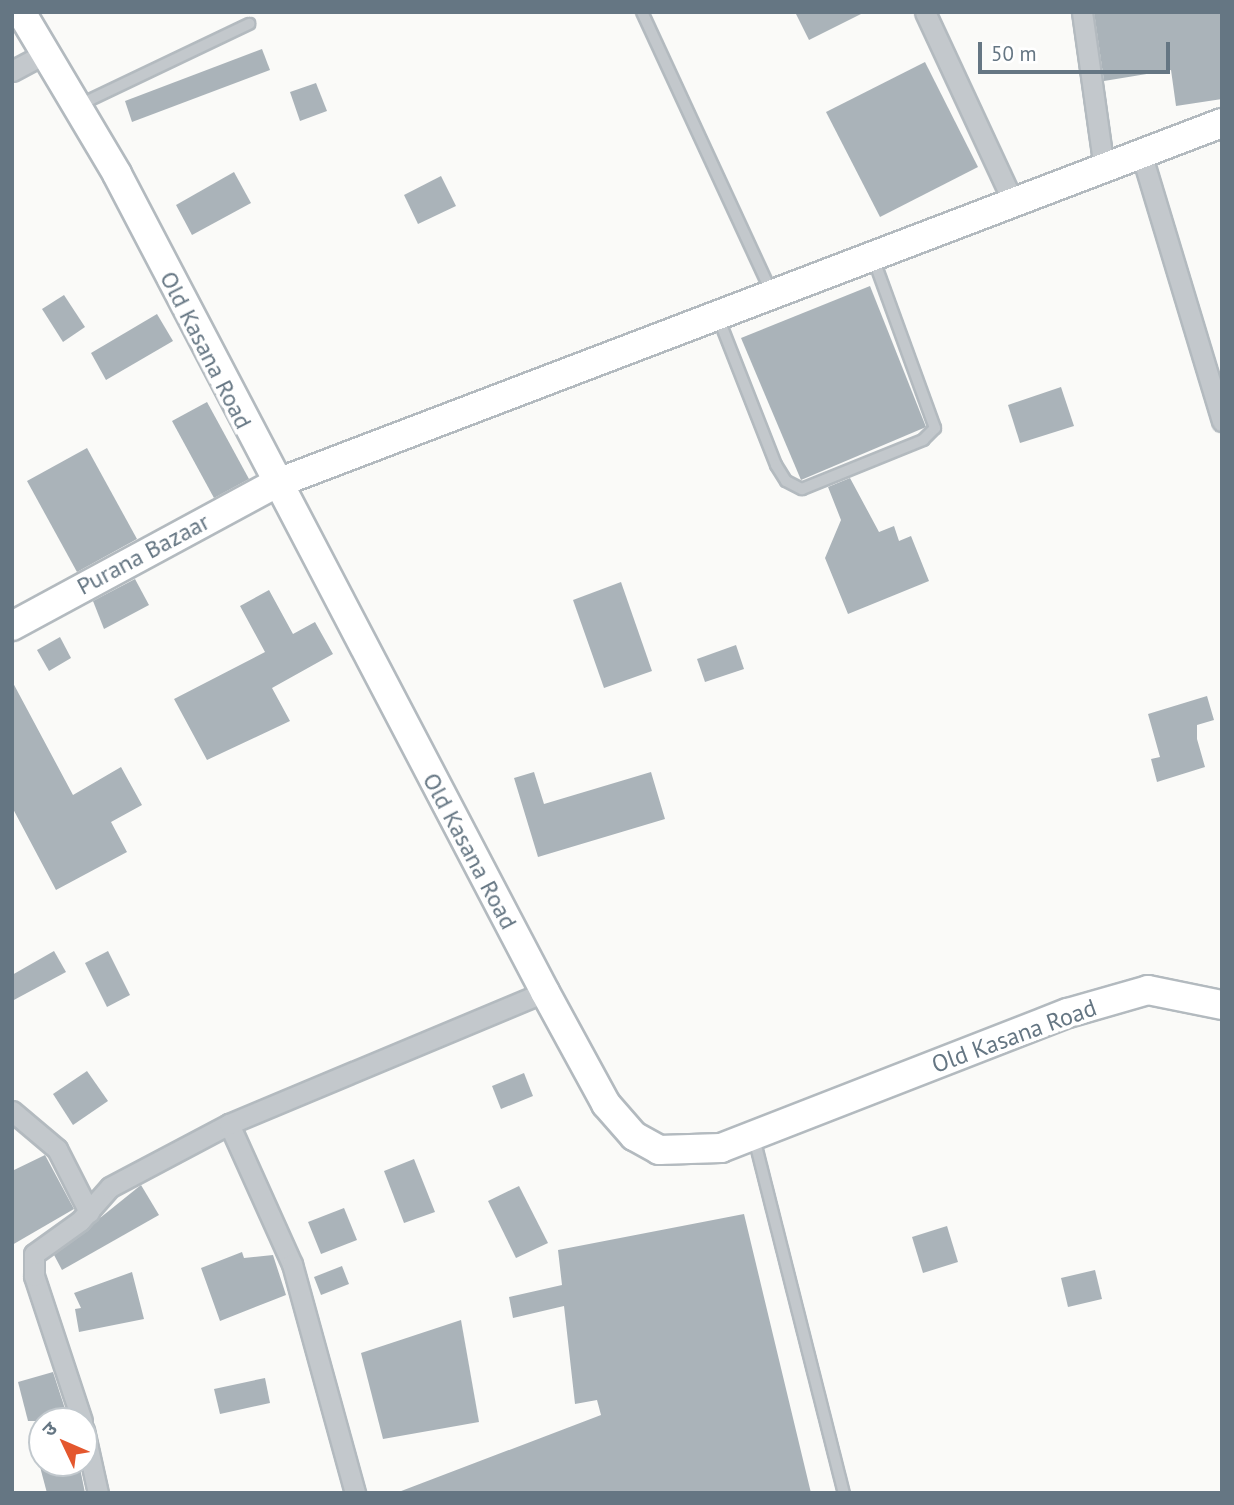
<!DOCTYPE html>
<html>
<head>
<meta charset="utf-8">
<style>
  body { margin:0 }
  #map { position:relative; width:1234px; height:1505px; overflow:hidden; background:#fafaf8; font-family:"PT Sans","Noto Sans Devanagari",sans-serif }
  div>[style] { position:absolute }
  [style*='--x'] { left:calc(var(--x)*1px); top:calc(var(--y)*1px); width:calc(var(--w)*1px); rotate:calc(var(--a)*1deg) }
  .building>* { inset:0; background:#aab3b9 }
  .roads { filter:drop-shadow(2px 0 #b3babf) drop-shadow(-2px 0 #b3babf) drop-shadow(0 2px #b3babf) drop-shadow(0 -2px #b3babf) }
  .lane>* { height:10px; margin:-5px; padding:0 5px; transform-origin:5px; border-radius:5px; background:#c3c8cc }
  .street>* { height:19px; margin:-9.5px; padding:0 9.5px; transform-origin:9.5px; border-radius:9.5px; background:#c3c8cc }
  .secondary>* { height:28px; margin:-14px; padding:0 14px; transform-origin:14px; border-radius:14px; background:#fff }
  span { translate:-50% -50%; white-space:nowrap; text-align:center; line-height:1.15; -webkit-text-stroke:7px #fff; paint-order:stroke }
  .street-label { font-size:24px; color:#657683 }
  .frame { position:absolute; inset:0; border:14px solid #657683; pointer-events:none }
  .north { position:absolute; left:28px; top:1407px; width:70px; height:70px; box-sizing:border-box; background:#fff; border:2px solid #c1c8cd; border-radius:50%; rotate:314deg; font-size:19px; font-weight:700; line-height:28px; text-align:center; color:#657683 }
  .north::after { content:''; display:block; margin:auto; width:24px; height:32px; background:#e4572e; clip-path:polygon(50% 0,100% 100%,50% 72%,0 100%) }
  .scale { position:absolute; left:978px; top:42px; width:192px; height:32px; box-sizing:border-box; border:4px solid #657683; border-top:0; padding-left:9px; font-size:21px; line-height:24px; white-space:nowrap; color:#657683; -webkit-text-stroke:5px #fff; paint-order:stroke }
</style>
</head>
<body>
<div id="map">
  <div class="building">
    <div style="clip-path:polygon(795px 12px,865px 12px,809px 40px)"></div>
    <div style="clip-path:polygon(1094px 12px,1222px 12px,1222px 99px,1176px 106px,1171px 70px,1104px 81px)"></div>
    <div style="clip-path:polygon(262px 49px,270px 70px,132px 122px,125px 101px)"></div>
    <div style="clip-path:polygon(925px 62px,978px 167px,880px 217px,826px 112px)"></div>
    <div style="clip-path:polygon(316px 83px,327px 111px,300px 121px,290px 92px)"></div>
    <div style="clip-path:polygon(234px 172px,251px 203px,192px 235px,176px 205px)"></div>
    <div style="clip-path:polygon(441px 176px,456px 206px,418px 224px,404px 195px)"></div>
    <div style="clip-path:polygon(870px 286px,926px 427px,801px 480px,741px 338px)"></div>
    <div style="clip-path:polygon(64px 295px,85px 327px,63px 342px,42px 309px)"></div>
    <div style="clip-path:polygon(157px 314px,173px 341px,106px 380px,91px 353px)"></div>
    <div style="clip-path:polygon(1061px 387px,1074px 426px,1020px 443px,1008px 405px)"></div>
    <div style="clip-path:polygon(207px 402px,249px 479px,214px 498px,172px 421px)"></div>
    <div style="clip-path:polygon(87px 448px,137px 539px,77px 572px,27px 481px)"></div>
    <div style="clip-path:polygon(850px 478px,879px 532px,894px 526px,899px 541px,911px 536px,929px 581px,848px 614px,825px 558px,841px 520px,828px 487px)"></div>
    <div style="clip-path:polygon(135px 579px,149px 605px,104px 629px,93px 601px)"></div>
    <div style="clip-path:polygon(621px 582px,652px 671px,604px 688px,573px 600px)"></div>
    <div style="clip-path:polygon(269px 590px,293px 634px,315px 622px,333px 654px,272px 688px,290px 721px,207px 760px,174px 699px,265px 652px,240px 606px)"></div>
    <div style="clip-path:polygon(60px 637px,71px 658px,49px 671px,37px 650px)"></div>
    <div style="clip-path:polygon(736px 645px,744px 669px,705px 682px,697px 659px)"></div>
    <div style="clip-path:polygon(12px 681px,73px 795px,121px 767px,142px 805px,111px 822px,127px 852px,56px 890px,12px 807px)"></div>
    <div style="clip-path:polygon(1207px 696px,1214px 720px,1197px 725px,1197px 739px,1205px 767px,1157px 782px,1151px 759px,1160px 757px,1148px 714px)"></div>
    <div style="clip-path:polygon(534px 772px,544px 804px,651px 772px,665px 819px,538px 857px,514px 778px)"></div>
    <div style="clip-path:polygon(54px 951px,66px 972px,12px 1001px,12px 975px)"></div>
    <div style="clip-path:polygon(108px 951px,130px 995px,107px 1007px,85px 963px)"></div>
    <div style="clip-path:polygon(87px 1071px,108px 1101px,73px 1125px,53px 1094px)"></div>
    <div style="clip-path:polygon(524px 1073px,533px 1096px,501px 1109px,492px 1086px)"></div>
    <div style="clip-path:polygon(45px 1155px,74px 1209px,12px 1245px,12px 1171px)"></div>
    <div style="clip-path:polygon(414px 1159px,435px 1212px,404px 1223px,384px 1171px)"></div>
    <div style="clip-path:polygon(141px 1185px,159px 1215px,62px 1270px,54px 1255px)"></div>
    <div style="clip-path:polygon(519px 1186px,548px 1243px,516px 1258px,488px 1201px)"></div>
    <div style="clip-path:polygon(344px 1208px,357px 1240px,321px 1254px,308px 1222px)"></div>
    <div style="clip-path:polygon(744px 1214px,811px 1493px,396px 1493px,601px 1415px,597px 1400px,575px 1404px,564px 1306px,513px 1318px,509px 1297px,562px 1285px,558px 1250px)"></div>
    <div style="clip-path:polygon(947px 1226px,958px 1262px,923px 1273px,912px 1237px)"></div>
    <div style="clip-path:polygon(242px 1252px,244px 1258px,273px 1255px,286px 1295px,220px 1321px,201px 1268px)"></div>
    <div style="clip-path:polygon(342px 1266px,349px 1284px,321px 1295px,314px 1277px)"></div>
    <div style="clip-path:polygon(1095px 1270px,1102px 1299px,1068px 1307px,1061px 1278px)"></div>
    <div style="clip-path:polygon(132px 1272px,144px 1319px,79px 1332px,75px 1309px,81px 1308px,74px 1293px)"></div>
    <div style="clip-path:polygon(461px 1320px,479px 1422px,383px 1439px,361px 1353px)"></div>
    <div style="clip-path:polygon(53px 1372px,69px 1421px,28px 1421px,18px 1382px)"></div>
    <div style="clip-path:polygon(265px 1378px,270px 1403px,220px 1414px,214px 1389px)"></div>
    <div style="clip-path:polygon(39px 1463px,79px 1463px,85px 1493px,47px 1493px)"></div>
  </div>
  <div class="roads">
    <div class="lane">
      <div style="--x:642;--y:12;--w:307;--a:65.2"></div>
      <div style="--x:77;--y:106;--w:191;--a:-25.5"></div>
      <div style="--x:718;--y:317;--w:159;--a:68.6"></div>
      <div style="--x:776;--y:465;--w:19;--a:58"></div>
      <div style="--x:786;--y:481;--w:18;--a:27"></div>
      <div style="--x:802;--y:489;--w:131;--a:-22"></div>
      <div style="--x:923;--y:440;--w:17;--a:-45"></div>
      <div style="--x:935;--y:428;--w:181;--a:-110"></div>
      <div style="--x:754;--y:1138;--w:366;--a:75.8"></div>
    </div>
    <div class="street">
      <div style="--x:925;--y:12;--w:209;--a:65.1"></div>
      <div style="--x:1082;--y:12;--w:159;--a:82"></div>
      <div style="--x:12;--y:71;--w:38;--a:-28"></div>
      <div style="--x:1142;--y:156;--w:277;--a:73.2"></div>
      <div style="--x:12;--y:1111;--w:59;--a:40.2"></div>
      <div style="--x:57;--y:1149;--w:71;--a:63.1"></div>
      <div style="--x:229;--y:1124;--w:154;--a:65.8"></div>
      <div style="--x:292;--y:1264;--w:238;--a:74.6"></div>
      <div style="--x:82;--y:1421;--w:153;--a:-108.3"></div>
      <div style="--x:34;--y:1276;--w:22;--a:-90"></div>
      <div style="--x:34;--y:1254;--w:57;--a:-35.7"></div>
      <div style="--x:80;--y:1221;--w:45;--a:-48.6"></div>
      <div style="--x:110;--y:1187;--w:135;--a:-27.9"></div>
      <div style="--x:229;--y:1124;--w:342;--a:-22.7"></div>
      <div style="--x:84;--y:1430;--w:65;--a:77.5"></div>
    </div>
    <div class="secondary">
      <div style="--x:21;--y:12;--w:188;--a:59.3"></div>
      <div style="--x:117;--y:174;--w:923;--a:62.38"></div>
      <div style="--x:545;--y:992;--w:128;--a:61.4"></div>
      <div style="--x:606;--y:1104;--w:43;--a:48.8"></div>
      <div style="--x:634;--y:1136;--w:29;--a:29"></div>
      <div style="--x:659;--y:1150;--w:62;--a:-1.8"></div>
      <div style="--x:721;--y:1148;--w:372;--a:-21.3"></div>
      <div style="--x:1068;--y:1013;--w:83;--a:-16"></div>
      <div style="--x:1148;--y:990;--w:76;--a:11.5"></div>
      <div style="--x:12;--y:626;--w:299;--a:-28.4"></div>
      <div style="--x:275;--y:484;--w:1013;--a:-20.87"></div>
    </div>
  </div>
  <div class="street-label">
    <span style="left:206px;top:350px;rotate:63deg">Old Kasana Road</span>
    <span style="left:143px;top:554px;rotate:-28deg">Purana Bazaar</span>
    <span style="left:470px;top:851px;rotate:62deg">Old Kasana Road</span>
    <span style="left:1014px;top:1036px;rotate:-20deg">Old Kasana Road</span>
  </div>
  <div class="frame"></div>
  <div class="north">उ</div>
  <div class="scale">50 m</div>
</div>
</body>
</html>
